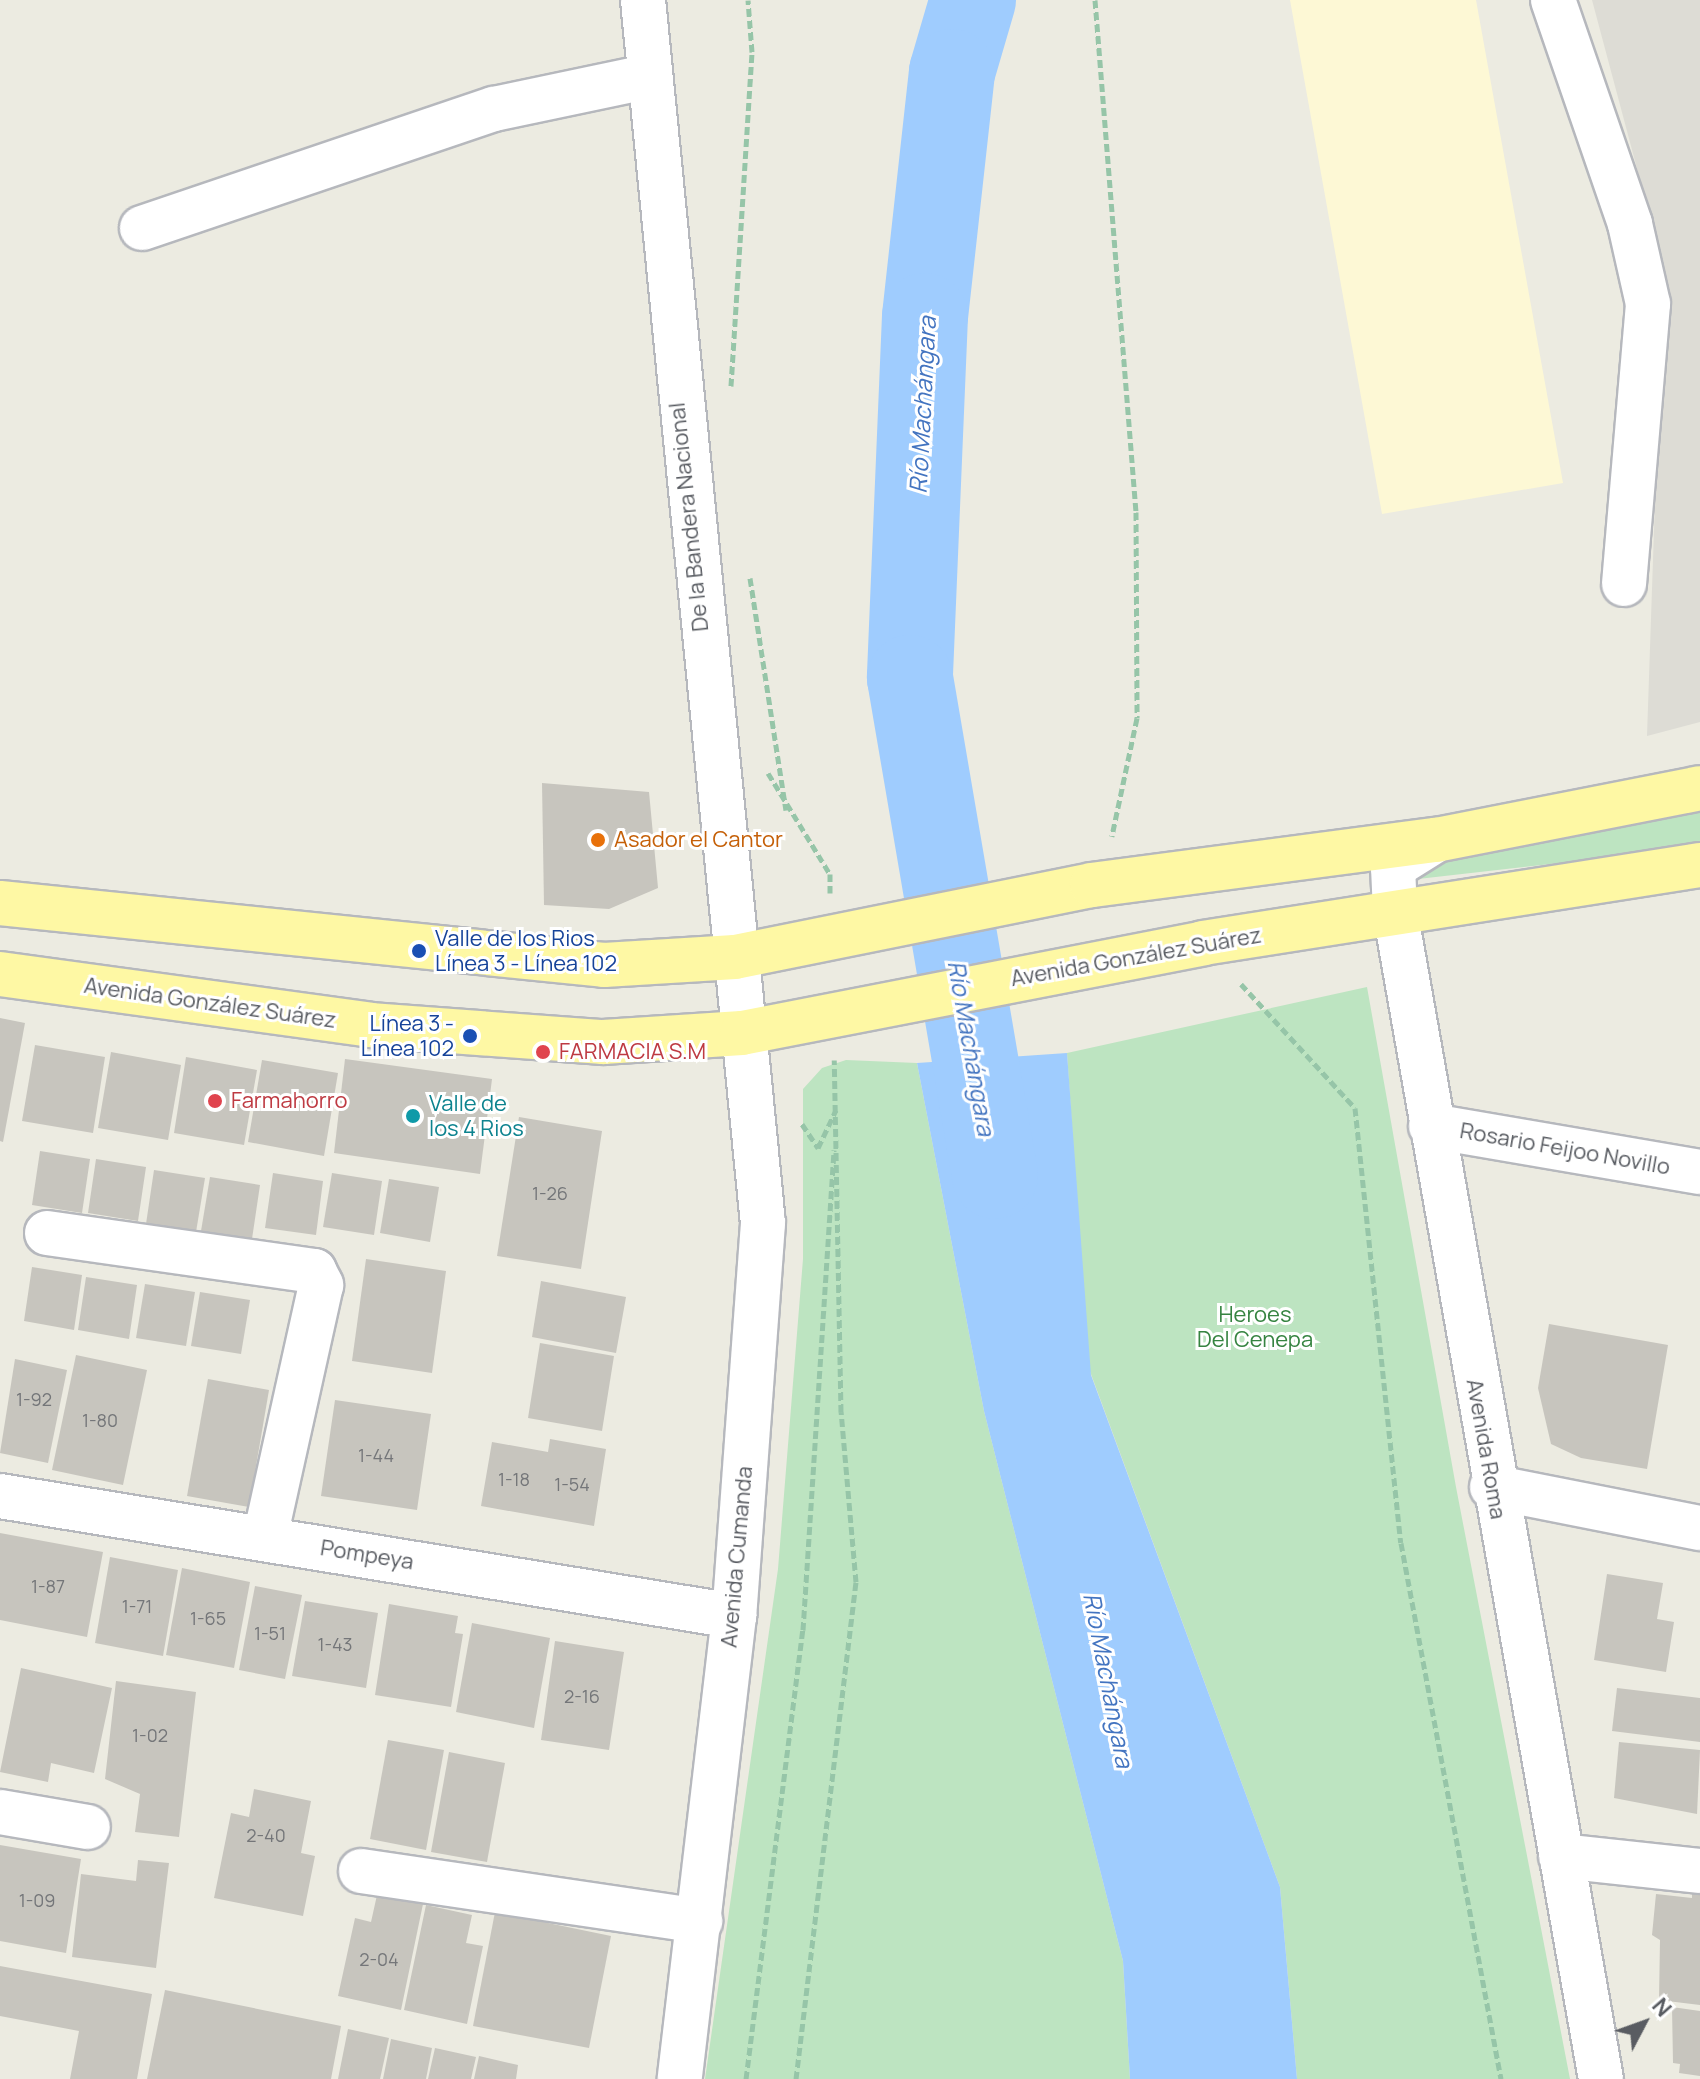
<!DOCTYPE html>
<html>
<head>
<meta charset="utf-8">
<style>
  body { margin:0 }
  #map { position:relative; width:1700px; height:2079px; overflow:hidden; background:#ecebe1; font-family:Manrope,sans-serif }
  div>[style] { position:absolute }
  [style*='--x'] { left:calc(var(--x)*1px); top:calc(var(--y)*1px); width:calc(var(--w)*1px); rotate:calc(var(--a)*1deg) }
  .commercial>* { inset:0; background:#fdf8d5 }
  .industrial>* { inset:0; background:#dddcd5 }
  .green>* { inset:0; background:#bde4c1 }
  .water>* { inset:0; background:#9fccfe }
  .river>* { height:86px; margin:-43px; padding:0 43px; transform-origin:43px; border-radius:43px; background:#9fccfe }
  .building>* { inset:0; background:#c7c5be }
  .path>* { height:5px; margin-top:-2.5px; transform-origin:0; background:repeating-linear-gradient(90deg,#96c5a8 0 8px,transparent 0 12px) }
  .roads { filter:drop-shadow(2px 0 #b6b8bd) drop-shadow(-2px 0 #b6b8bd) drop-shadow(0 2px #b6b8bd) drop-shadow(0 -2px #b6b8bd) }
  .minor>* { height:44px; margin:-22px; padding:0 22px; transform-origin:22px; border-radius:22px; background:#fff }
  .major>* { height:44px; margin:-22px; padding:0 22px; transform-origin:22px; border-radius:22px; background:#fef8a4 }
  .dots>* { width:22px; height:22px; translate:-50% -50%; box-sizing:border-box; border:4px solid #fff; border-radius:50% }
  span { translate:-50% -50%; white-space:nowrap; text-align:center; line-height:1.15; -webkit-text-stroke:6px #fff; paint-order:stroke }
  .number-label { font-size:18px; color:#747679 }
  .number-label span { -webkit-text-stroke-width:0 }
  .street-label { font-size:22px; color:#595c62 }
  .food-label { font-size:22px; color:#c56008 }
  .left { translate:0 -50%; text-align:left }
  .transit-label { font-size:22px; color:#164399 }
  .right { translate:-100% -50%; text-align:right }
  .health-label { font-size:22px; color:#be3a42 }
  .culture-label { font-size:22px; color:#0d838f }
  .park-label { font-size:22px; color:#368441 }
  .water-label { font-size:24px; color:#4374c0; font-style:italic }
  .north { position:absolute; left:1604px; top:1983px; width:80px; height:80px; -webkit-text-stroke:6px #fff; paint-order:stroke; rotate:49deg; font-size:22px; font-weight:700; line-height:32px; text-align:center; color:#595c62 }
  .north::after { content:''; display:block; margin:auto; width:28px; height:36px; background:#595c62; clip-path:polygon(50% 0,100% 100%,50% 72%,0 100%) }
</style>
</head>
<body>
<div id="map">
  <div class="commercial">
    <div style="clip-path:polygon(1290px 0,1476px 0,1563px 483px,1382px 514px)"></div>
  </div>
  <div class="industrial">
    <div style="clip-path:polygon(1592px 0,1700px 0,1700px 722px,1647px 736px,1663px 266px)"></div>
  </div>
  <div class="green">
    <div style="clip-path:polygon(1700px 801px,1700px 847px,1418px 879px,1417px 865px,1428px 861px)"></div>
    <div style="clip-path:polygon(1367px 987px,1456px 1487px,1570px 2079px,1297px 2079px,1280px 1887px,1088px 1366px,1067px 1053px)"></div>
    <div style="clip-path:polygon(846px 1060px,917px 1063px,984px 1411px,1123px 1961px,1130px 2079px,705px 2079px,778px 1569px,803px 1259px,803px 1089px,822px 1068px)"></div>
  </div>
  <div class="water">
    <div style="clip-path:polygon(1067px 1053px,1091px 1375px,1280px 1887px,1297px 2079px,1130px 2079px,1123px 1961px,984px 1411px,917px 1063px)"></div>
  </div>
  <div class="river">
    <div style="--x:973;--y:0;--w:75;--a:106.3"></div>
    <div style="--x:952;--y:72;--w:245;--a:96.3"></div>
    <div style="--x:925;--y:316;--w:362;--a:92.4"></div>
    <div style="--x:910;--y:678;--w:505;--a:80.31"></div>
  </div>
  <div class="building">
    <div style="clip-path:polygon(542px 783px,649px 792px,658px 888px,609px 909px,544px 905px)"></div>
    <div style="clip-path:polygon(0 1018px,25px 1023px,3px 1142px,0 1141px)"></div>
    <div style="clip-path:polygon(35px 1045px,105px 1057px,93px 1133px,22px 1121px)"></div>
    <div style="clip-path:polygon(111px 1052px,181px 1065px,168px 1140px,98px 1128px)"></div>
    <div style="clip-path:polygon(186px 1057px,257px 1070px,244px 1145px,174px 1133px)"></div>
    <div style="clip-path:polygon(345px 1059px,492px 1079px,480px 1174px,334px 1153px)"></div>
    <div style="clip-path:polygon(262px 1060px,338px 1073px,324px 1156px,248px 1142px)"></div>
    <div style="clip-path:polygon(519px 1117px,602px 1131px,581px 1269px,497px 1256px)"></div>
    <div style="clip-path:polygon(40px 1151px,90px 1159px,82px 1213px,32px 1205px)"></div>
    <div style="clip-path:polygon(96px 1159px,146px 1167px,138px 1221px,88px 1213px)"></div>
    <div style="clip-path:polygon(154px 1170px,205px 1178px,196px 1232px,146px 1224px)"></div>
    <div style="clip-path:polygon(273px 1173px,323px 1181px,316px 1235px,265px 1228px)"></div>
    <div style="clip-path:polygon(332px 1173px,382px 1181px,374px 1235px,323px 1227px)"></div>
    <div style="clip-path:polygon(210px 1177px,260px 1185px,252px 1239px,201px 1231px)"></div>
    <div style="clip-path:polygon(389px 1179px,439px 1187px,430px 1242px,380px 1233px)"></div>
    <div style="clip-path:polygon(366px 1259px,446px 1271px,432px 1373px,352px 1361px)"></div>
    <div style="clip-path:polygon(32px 1267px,82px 1275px,74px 1330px,24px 1321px)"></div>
    <div style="clip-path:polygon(86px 1277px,137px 1285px,129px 1339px,78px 1330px)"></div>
    <div style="clip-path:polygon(541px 1281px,626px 1297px,616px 1353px,532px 1337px)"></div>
    <div style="clip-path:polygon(145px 1284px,195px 1292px,186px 1346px,136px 1338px)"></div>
    <div style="clip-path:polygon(200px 1292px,250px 1300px,241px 1354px,191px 1346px)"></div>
    <div style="clip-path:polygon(1549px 1324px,1668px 1345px,1647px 1469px,1581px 1458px,1551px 1444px,1538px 1388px)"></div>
    <div style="clip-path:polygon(540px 1343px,614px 1356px,602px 1431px,528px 1418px)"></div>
    <div style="clip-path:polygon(76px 1355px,147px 1370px,123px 1485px,52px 1470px)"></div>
    <div style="clip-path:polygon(15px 1359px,67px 1370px,48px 1463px,0 1453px)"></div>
    <div style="clip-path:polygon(208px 1379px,269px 1390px,249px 1507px,187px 1496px)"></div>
    <div style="clip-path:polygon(335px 1400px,431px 1414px,417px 1510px,321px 1496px)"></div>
    <div style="clip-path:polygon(550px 1439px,606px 1449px,594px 1526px,481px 1506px,492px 1442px,548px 1452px)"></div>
    <div style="clip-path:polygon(0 1533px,103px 1552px,87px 1637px,0 1620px)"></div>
    <div style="clip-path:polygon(110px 1557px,178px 1570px,163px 1656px,95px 1643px)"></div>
    <div style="clip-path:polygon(182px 1568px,250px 1582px,234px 1668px,166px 1655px)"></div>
    <div style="clip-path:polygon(1607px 1574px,1663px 1583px,1657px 1619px,1674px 1622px,1666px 1672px,1594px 1660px)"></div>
    <div style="clip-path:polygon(255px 1586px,302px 1595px,285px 1679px,239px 1670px)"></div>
    <div style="clip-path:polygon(305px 1601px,378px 1613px,366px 1688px,292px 1676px)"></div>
    <div style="clip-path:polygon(389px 1604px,458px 1616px,455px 1633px,463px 1634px,451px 1707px,375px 1695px)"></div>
    <div style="clip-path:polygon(472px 1623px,550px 1638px,534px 1728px,456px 1712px)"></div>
    <div style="clip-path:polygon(555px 1641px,624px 1652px,609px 1750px,541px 1740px)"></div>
    <div style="clip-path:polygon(21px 1668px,112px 1688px,94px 1773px,51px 1763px,48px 1782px,0 1772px)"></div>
    <div style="clip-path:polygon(116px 1681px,196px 1692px,179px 1837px,135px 1832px,140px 1794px,105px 1779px)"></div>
    <div style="clip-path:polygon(1617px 1688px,1700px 1698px,1700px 1742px,1612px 1731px)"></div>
    <div style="clip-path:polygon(388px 1740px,444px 1750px,426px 1850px,370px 1839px)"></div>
    <div style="clip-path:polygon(1619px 1742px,1700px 1750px,1697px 1814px,1614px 1798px)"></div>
    <div style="clip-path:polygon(449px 1752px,505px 1763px,487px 1862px,431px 1852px)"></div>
    <div style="clip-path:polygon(254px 1789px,311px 1801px,301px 1853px,315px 1856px,303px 1916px,214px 1898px,231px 1813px,249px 1817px)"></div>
    <div style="clip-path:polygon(0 1845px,81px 1859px,66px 1953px,0 1941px)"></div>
    <div style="clip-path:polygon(138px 1860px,169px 1863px,156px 1968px,72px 1957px,81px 1874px,136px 1881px)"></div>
    <div style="clip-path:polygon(1692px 1889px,1700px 1890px,1700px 2005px,1659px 2000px,1660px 1940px,1652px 1935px,1656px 1894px,1692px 1898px)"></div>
    <div style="clip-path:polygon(377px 1895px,423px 1904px,401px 2010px,338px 1996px,355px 1918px,371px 1922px)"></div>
    <div style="clip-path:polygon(426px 1905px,472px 1915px,466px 1943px,483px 1946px,467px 2024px,404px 2010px)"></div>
    <div style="clip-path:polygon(495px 1912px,611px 1936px,589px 2048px,473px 2026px)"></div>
    <div style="clip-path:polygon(0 1966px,152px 1994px,137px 2079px,70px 2079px,79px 2031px,0 2016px)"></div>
    <div style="clip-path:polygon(165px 1990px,341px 2026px,331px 2079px,147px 2079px)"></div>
    <div style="clip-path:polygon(1672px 2007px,1700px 2011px,1700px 2076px,1679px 2073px,1680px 2064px,1673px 2063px)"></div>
    <div style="clip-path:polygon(348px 2029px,389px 2038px,380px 2079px,338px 2079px)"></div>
    <div style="clip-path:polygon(391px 2039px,432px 2048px,426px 2079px,383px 2079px)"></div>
    <div style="clip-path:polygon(435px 2048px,476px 2057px,471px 2079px,428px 2079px)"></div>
    <div style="clip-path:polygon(479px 2056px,518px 2065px,516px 2079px,474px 2079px)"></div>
  </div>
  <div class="path">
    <div style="--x:1095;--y:0;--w:514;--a:85.42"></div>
    <div style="--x:1136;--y:512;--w:206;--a:89.7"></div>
    <div style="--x:1137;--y:718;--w:121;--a:102"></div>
    <div style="--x:731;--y:386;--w:335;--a:-86.4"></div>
    <div style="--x:752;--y:52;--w:52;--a:-94.4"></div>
    <div style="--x:750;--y:578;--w:235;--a:81.2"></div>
    <div style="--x:768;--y:773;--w:119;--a:58.5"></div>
    <div style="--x:830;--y:874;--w:19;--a:90"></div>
    <div style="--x:1241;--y:984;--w:168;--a:47.4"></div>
    <div style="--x:1355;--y:1108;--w:437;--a:84"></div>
    <div style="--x:1401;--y:1543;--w:545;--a:79.43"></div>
    <div style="--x:802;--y:1124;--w:29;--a:56"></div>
    <div style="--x:818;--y:1148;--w:42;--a:-64.7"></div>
    <div style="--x:746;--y:2079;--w:453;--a:-82.8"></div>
    <div style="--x:803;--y:1630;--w:481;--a:-86.3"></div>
    <div style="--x:796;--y:2079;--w:501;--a:-83.12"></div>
    <div style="--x:856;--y:1582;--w:171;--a:-95"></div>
    <div style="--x:841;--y:1412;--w:352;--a:-91.1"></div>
  </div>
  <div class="roads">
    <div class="minor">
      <div style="--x:643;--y:0;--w:1229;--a:84.4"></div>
      <div style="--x:763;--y:1223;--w:394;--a:94.2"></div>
      <div style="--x:734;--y:1616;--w:466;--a:96.7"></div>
      <div style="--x:1553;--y:0;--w:237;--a:71"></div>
      <div style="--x:1630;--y:224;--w:82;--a:77.3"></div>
      <div style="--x:1648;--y:304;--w:281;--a:94.9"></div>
      <div style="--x:142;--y:228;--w:372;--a:-18.7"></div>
      <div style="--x:494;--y:109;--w:159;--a:-11.9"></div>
      <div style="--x:1436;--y:840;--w:51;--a:147.9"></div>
      <div style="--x:1393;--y:867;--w:44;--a:87.4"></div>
      <div style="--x:1395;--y:911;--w:1186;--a:80"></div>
      <div style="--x:1431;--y:1126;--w:273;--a:9.7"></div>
      <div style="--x:47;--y:1233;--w:270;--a:8.1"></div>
      <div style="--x:314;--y:1271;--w:16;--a:63"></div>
      <div style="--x:321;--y:1285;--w:259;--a:102.5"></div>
      <div style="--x:1492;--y:1487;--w:212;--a:11.2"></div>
      <div style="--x:0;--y:1496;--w:744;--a:9.29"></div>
      <div style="--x:0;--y:1812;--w:89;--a:9.7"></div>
      <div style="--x:1561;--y:1856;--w:140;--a:6.2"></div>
      <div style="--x:361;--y:1871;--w:343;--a:8.4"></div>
    </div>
    <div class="major">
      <div style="--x:0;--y:903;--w:607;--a:5.86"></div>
      <div style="--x:604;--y:965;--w:131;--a:-3.5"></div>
      <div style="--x:735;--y:957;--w:364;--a:-11.4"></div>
      <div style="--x:1092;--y:885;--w:347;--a:-7.5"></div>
      <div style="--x:1436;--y:840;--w:269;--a:-11.1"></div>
      <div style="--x:0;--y:974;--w:373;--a:7.8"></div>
      <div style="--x:370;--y:1025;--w:234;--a:4.2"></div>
      <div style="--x:603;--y:1042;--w:139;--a:-3.7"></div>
      <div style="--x:742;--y:1033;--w:470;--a:-11"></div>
      <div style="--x:1203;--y:943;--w:503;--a:-8.92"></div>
    </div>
  </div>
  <div class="dots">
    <div style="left:598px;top:840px;background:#e8710a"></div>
    <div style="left:419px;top:951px;background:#1a4fb4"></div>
    <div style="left:470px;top:1036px;background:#1a4fb4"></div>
    <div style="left:543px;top:1052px;background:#e0444e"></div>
    <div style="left:215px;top:1101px;background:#e0444e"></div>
    <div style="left:413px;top:1116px;background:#0f9aa8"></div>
  </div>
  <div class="number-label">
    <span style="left:550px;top:1193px">1-26</span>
    <span style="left:34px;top:1399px">1-92</span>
    <span style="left:100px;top:1420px">1-80</span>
    <span style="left:376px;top:1455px">1-44</span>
    <span style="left:514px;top:1479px">1-18</span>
    <span style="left:572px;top:1484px">1-54</span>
    <span style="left:48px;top:1586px">1-87</span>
    <span style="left:137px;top:1606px">1-71</span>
    <span style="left:208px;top:1618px">1-65</span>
    <span style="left:270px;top:1633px">1-51</span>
    <span style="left:335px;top:1644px">1-43</span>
    <span style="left:582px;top:1696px">2-16</span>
    <span style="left:150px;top:1735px">1-02</span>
    <span style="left:266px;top:1835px">2-40</span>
    <span style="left:37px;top:1900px">1-09</span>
    <span style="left:379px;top:1959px">2-04</span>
  </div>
  <div class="street-label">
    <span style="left:689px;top:517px;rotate:-96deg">De la Bandera Nacional</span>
    <span style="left:1136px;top:957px;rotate:-10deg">Avenida González Suárez</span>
    <span style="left:210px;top:1003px;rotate:8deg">Avenida González Suárez</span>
    <span style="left:1565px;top:1149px;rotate:10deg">Rosario Feijoo Novillo</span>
    <span style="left:1486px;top:1449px;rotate:80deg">Avenida Roma</span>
    <span style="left:367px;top:1555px;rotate:9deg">Pompeya</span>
    <span style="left:737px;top:1557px;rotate:-85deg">Avenida Cumanda</span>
  </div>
  <div class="food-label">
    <span class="left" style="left:614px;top:840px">Asador el Cantor</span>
  </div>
  <div class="transit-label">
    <span class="left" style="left:435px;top:951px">Valle de los Rios<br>Línea 3 - Línea 102</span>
    <span class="right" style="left:454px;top:1036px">Línea 3 -<br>Línea 102</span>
  </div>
  <div class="health-label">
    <span class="left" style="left:559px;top:1052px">FARMACIA S.M</span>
    <span class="left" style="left:231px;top:1101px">Farmahorro</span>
  </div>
  <div class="culture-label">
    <span class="left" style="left:429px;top:1116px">Valle de<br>los 4 Rios</span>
  </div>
  <div class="park-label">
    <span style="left:1255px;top:1327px">Heroes<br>Del Cenepa</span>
  </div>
  <div class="water-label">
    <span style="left:922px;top:405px;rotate:-87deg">Río Machángara</span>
    <span style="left:972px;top:1048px;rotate:80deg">Río Machángara</span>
    <span style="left:1109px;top:1680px;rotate:79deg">Río Machángara</span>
  </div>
  <div class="north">N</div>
</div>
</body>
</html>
